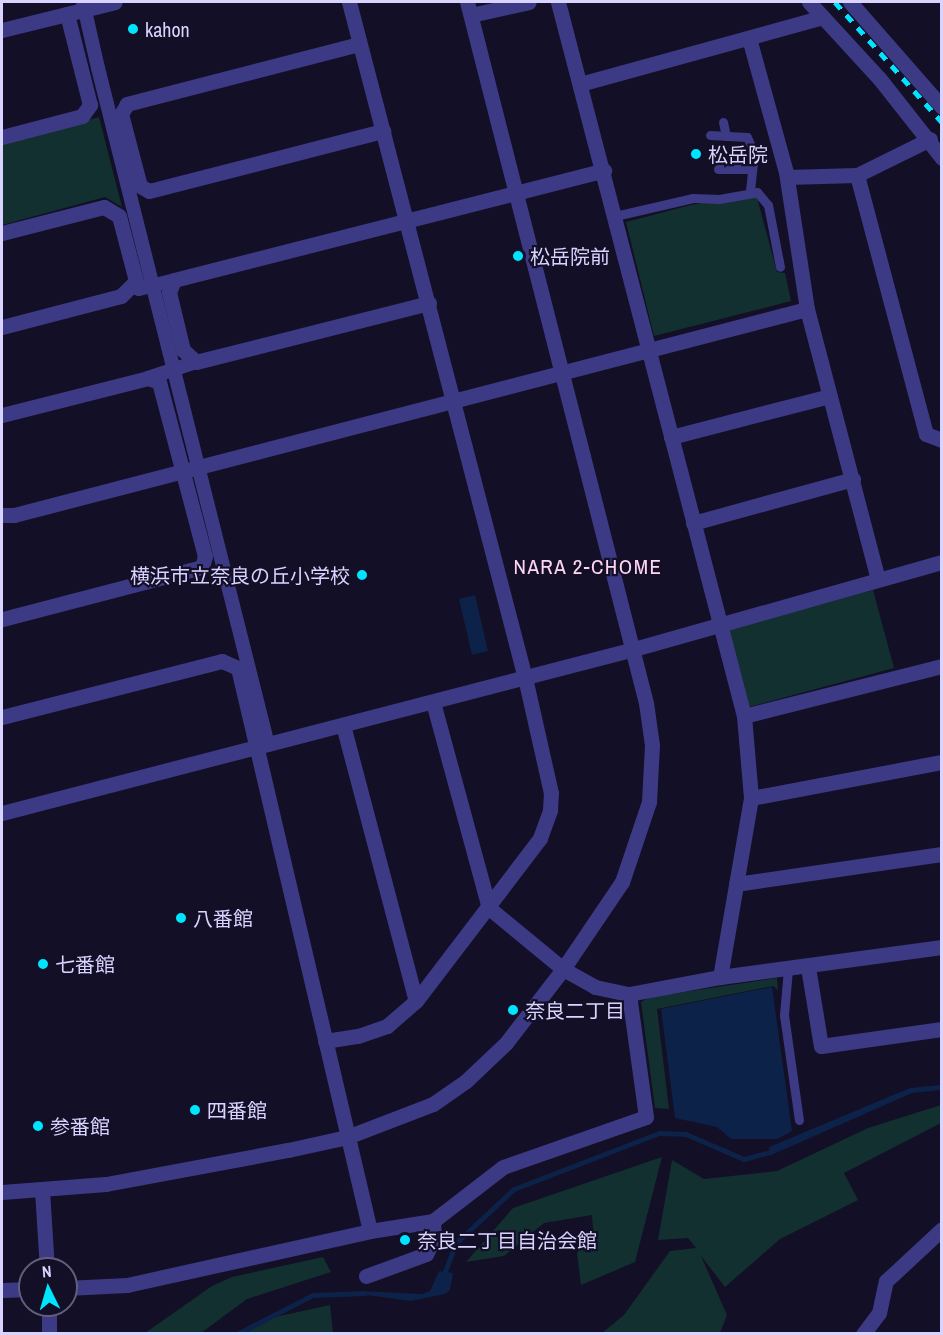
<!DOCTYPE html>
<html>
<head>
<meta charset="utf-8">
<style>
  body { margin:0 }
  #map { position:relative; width:943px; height:1335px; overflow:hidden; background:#130f26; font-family:"Archivo Narrow","Noto Sans JP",sans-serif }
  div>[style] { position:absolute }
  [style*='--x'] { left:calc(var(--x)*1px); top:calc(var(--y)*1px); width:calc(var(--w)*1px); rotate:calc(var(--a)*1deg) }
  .green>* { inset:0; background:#12302f }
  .water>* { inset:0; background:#0c2248 }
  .stream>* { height:4.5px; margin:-2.25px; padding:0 2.25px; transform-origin:2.25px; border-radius:2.25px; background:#0c2248 }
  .service>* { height:9px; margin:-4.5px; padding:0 4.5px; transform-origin:4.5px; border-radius:4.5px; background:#3d3a85 }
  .pedestrian>* { height:14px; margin:-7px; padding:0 7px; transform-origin:7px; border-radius:7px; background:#3d3a85 }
  .minor>* { height:15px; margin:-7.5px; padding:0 7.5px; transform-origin:7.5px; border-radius:7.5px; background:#3d3a85 }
  .tertiary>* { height:15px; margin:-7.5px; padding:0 7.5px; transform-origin:7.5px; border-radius:7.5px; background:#3d3a85 }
  .rail>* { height:4.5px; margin-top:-2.25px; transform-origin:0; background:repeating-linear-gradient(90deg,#00e5ff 0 9px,transparent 0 17px) }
  .pedestrian-bridge>* { height:14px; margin:-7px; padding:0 7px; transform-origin:7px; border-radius:7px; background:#3d3a85 }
  .dots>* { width:16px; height:16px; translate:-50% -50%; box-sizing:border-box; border:3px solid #130f26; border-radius:50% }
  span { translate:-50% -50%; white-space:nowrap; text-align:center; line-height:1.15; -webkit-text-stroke:4.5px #130f26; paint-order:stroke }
  .poi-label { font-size:20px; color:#d9d4ff }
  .left { translate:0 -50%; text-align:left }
  .right { translate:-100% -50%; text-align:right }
  .neighbourhood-label { font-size:21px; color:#ffd6f0; letter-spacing:1.5px }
  .frame { position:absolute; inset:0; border:3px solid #d9d4ff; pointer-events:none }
  .north { position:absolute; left:18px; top:1257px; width:60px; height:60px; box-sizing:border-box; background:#130f26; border:2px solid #625e7d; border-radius:50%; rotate:355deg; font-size:16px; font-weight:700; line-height:24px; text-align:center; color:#d9d4ff }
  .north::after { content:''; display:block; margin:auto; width:21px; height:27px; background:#00e5ff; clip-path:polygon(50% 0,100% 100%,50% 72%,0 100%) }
</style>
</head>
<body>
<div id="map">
  <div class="green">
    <div style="clip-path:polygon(99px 117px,122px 207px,105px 197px,2px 225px,2px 145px)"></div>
    <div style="clip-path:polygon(756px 194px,777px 272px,785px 273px,791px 301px,654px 336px,626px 222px,691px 205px)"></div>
    <div style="clip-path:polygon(873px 590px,894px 668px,745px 708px,726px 630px)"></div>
    <div style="clip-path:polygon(777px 978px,778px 990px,773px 986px,657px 1009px,669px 1109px,655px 1108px,641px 1002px,650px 997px)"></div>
    <div style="clip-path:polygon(941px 1105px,941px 1123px,844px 1173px,858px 1200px,780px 1239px,725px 1287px,701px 1256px,727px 1315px,720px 1333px,602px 1333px,624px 1315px,670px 1251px,696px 1248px,688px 1238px,658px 1240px,672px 1160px,704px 1179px,777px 1171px,868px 1128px)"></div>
    <div style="clip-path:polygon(662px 1157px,635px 1262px,581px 1285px,577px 1253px,593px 1231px,592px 1215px,544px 1223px,504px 1256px,466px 1262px,513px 1208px)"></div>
    <div style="clip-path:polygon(323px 1257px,331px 1272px,247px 1299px,201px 1333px,145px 1333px,212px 1286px,232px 1277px)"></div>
    <div style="clip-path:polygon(330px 1305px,333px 1333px,245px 1333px,275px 1317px)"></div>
  </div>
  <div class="water">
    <div style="clip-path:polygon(475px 595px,488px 651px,472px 655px,459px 599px)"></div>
    <div style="clip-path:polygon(772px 987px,792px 1131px,777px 1139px,731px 1139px,717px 1127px,675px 1118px,661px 1009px)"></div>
    <div style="clip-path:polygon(941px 1085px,941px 1090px,912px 1093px,769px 1156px,769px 1147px,910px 1088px)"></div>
    <div style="clip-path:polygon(439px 1271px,453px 1273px,450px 1290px,445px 1294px,411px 1301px,360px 1294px,360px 1291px,422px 1294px,430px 1291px)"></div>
  </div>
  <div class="stream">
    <div style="--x:444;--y:1274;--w:33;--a:-69"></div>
    <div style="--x:456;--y:1243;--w:79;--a:-43"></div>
    <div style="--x:514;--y:1189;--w:155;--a:-21.1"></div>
    <div style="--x:659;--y:1133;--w:27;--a:2"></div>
    <div style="--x:686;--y:1134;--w:63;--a:23.3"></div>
    <div style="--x:744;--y:1159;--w:28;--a:-15"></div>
    <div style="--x:237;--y:1334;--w:85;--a:-27.2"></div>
    <div style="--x:313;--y:1295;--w:52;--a:-2.2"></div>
  </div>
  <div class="service">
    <div style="--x:723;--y:122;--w:14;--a:78"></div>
    <div style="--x:710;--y:135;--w:37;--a:3"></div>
    <div style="--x:747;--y:137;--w:17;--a:66"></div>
    <div style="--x:754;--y:153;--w:38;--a:96"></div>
    <div style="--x:718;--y:169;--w:34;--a:0"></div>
    <div style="--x:615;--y:216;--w:80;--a:-13"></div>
    <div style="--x:693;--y:198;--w:26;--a:2"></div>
    <div style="--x:719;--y:199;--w:39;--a:-10"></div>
    <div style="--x:757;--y:192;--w:17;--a:50"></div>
    <div style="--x:768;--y:205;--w:63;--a:79"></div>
    <div style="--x:788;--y:969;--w:46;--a:95"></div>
    <div style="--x:784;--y:1015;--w:106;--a:81.9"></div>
  </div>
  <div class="pedestrian">
    <div style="--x:98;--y:68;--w:698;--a:75.9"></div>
    <div style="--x:133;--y:287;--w:6;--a:18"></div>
    <div style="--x:139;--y:289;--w:36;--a:-14"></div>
    <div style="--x:148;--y:378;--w:51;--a:-18.4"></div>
  </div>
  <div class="minor">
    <div style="--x:558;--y:2;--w:738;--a:75.4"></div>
    <div style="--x:744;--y:716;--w:82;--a:85.1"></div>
    <div style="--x:751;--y:798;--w:182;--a:99.8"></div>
    <div style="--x:809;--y:2;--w:103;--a:47.4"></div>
    <div style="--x:879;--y:78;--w:102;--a:51.8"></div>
    <div style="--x:850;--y:2;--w:140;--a:48.8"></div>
    <div style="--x:471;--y:15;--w:59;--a:-12.6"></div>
    <div style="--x:749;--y:38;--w:139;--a:74.6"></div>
    <div style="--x:786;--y:172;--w:139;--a:81.3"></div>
    <div style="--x:359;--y:44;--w:240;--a:165.5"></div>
    <div style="--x:127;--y:104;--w:12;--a:121"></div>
    <div style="--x:121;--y:114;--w:74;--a:75.2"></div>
    <div style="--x:140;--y:186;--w:10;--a:29"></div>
    <div style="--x:149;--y:191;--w:242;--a:-14.4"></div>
    <div style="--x:580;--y:84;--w:252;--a:-15.4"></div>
    <div style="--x:2;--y:137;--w:83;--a:-14.7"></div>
    <div style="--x:82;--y:116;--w:14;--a:-54"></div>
    <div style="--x:90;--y:105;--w:94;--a:-104.2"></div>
    <div style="--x:930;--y:139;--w:81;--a:153.7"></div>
    <div style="--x:857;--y:175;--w:268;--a:75.1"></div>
    <div style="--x:926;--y:434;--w:17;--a:21"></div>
    <div style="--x:787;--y:177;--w:70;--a:-1.6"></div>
    <div style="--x:2;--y:233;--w:105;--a:-14.3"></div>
    <div style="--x:104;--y:207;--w:17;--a:31"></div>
    <div style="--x:119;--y:216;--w:67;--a:75.3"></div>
    <div style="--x:136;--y:281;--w:21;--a:135"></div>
    <div style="--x:121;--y:296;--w:123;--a:165.4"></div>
    <div style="--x:429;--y:303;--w:240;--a:165.8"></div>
    <div style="--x:196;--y:362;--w:18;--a:-137"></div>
    <div style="--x:183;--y:350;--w:60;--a:-103.6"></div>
    <div style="--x:169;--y:292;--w:13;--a:-67"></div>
    <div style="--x:174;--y:280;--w:444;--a:-14.3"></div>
    <div style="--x:2;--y:415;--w:151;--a:-14.2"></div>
    <div style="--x:148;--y:378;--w:12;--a:20"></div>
    <div style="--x:159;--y:382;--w:180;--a:75.2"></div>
    <div style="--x:205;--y:556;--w:11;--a:105"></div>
    <div style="--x:202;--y:567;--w:207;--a:165.4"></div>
    <div style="--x:671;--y:437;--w:164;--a:-14.5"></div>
    <div style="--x:2;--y:515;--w:12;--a:0"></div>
    <div style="--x:14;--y:515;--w:819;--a:-14.56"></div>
    <div style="--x:807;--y:309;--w:279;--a:75.3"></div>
    <div style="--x:693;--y:523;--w:166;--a:-15.4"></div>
    <div style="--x:433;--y:702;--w:213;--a:74.8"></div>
    <div style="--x:489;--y:908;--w:96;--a:39.5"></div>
    <div style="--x:563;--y:969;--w:37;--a:29"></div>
    <div style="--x:595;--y:987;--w:35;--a:12"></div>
    <div style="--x:629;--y:994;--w:93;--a:-10.6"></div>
    <div style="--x:720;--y:977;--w:224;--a:-7.7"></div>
    <div style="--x:744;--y:716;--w:204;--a:-14.2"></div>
    <div style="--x:2;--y:717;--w:227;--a:-14.3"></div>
    <div style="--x:222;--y:661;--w:17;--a:24"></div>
    <div style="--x:238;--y:668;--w:578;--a:76.8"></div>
    <div style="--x:343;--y:725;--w:285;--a:75.2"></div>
    <div style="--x:751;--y:798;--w:194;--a:-10.7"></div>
    <div style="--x:2;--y:813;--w:653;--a:-14.55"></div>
    <div style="--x:634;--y:649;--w:320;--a:-15.8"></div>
    <div style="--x:736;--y:884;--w:208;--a:-8.3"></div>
    <div style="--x:808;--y:967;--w:80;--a:80.7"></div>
    <div style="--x:821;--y:1046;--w:122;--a:-8"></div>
    <div style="--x:325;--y:1041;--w:33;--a:-9"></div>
    <div style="--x:358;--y:1036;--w:31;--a:-19"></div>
    <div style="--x:387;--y:1026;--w:38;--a:-41"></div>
    <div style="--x:416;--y:1001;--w:205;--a:-52.7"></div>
    <div style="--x:540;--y:838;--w:30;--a:-70"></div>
    <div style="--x:550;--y:810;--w:17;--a:-87"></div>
    <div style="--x:551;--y:793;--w:118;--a:-102.7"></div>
    <div style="--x:525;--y:678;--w:699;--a:-104.59"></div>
    <div style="--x:42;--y:1190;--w:79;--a:86.4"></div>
    <div style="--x:366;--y:1276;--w:64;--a:-20.1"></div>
    <div style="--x:426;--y:1254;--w:17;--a:-62"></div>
    <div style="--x:434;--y:1239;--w:18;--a:-93"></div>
    <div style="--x:66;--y:1288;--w:61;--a:-2.8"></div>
    <div style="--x:127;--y:1285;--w:249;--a:-12.5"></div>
    <div style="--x:370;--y:1231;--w:64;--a:-9"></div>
    <div style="--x:433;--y:1221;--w:88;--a:-37.6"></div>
    <div style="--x:503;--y:1167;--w:151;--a:-19.3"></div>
    <div style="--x:646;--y:1117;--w:124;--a:-97.9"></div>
    <div style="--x:2;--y:1290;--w:28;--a:-2"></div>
    <div style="--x:49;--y:1305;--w:29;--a:90"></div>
    <div style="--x:863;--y:1334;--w:26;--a:-53"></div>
    <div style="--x:879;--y:1313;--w:33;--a:-78"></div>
    <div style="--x:886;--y:1281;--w:76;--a:-42.9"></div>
  </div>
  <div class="tertiary">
    <div style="--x:2;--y:30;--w:116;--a:-13.9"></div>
    <div style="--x:2;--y:1192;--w:104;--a:-4.4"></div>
    <div style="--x:106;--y:1184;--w:185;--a:-10.6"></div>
    <div style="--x:288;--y:1150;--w:60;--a:-12.4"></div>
    <div style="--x:347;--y:1137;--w:92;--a:-21"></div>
    <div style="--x:433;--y:1104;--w:40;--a:-34.9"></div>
    <div style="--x:466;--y:1081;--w:55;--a:-43.5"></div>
    <div style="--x:506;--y:1043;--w:93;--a:-52.4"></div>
    <div style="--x:563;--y:969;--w:105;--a:-55.9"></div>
    <div style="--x:622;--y:882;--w:84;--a:-71.4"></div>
    <div style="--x:649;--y:802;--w:57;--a:-87"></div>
    <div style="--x:652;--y:745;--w:42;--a:-98.1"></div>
    <div style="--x:646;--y:703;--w:723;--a:-104.32"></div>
  </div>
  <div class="rail">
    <div style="--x:835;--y:2;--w:161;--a:48.3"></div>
  </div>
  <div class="pedestrian-bridge">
    <div style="--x:83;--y:2;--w:68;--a:77.2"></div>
  </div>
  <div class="dots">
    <div style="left:133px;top:29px;background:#00e5ff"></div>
    <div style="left:696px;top:154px;background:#00e5ff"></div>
    <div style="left:518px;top:256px;background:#00e5ff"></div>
    <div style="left:362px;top:575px;background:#00e5ff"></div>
    <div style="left:181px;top:918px;background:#00e5ff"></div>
    <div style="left:43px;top:964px;background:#00e5ff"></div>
    <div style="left:513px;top:1010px;background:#00e5ff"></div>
    <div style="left:195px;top:1110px;background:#00e5ff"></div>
    <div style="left:38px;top:1126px;background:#00e5ff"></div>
    <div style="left:405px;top:1240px;background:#00e5ff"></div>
  </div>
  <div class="poi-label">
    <span class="left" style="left:145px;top:29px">kahon</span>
    <span class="left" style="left:708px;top:154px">松岳院</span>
    <span class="left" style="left:530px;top:256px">松岳院前</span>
    <span class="right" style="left:350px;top:575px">横浜市立奈良の丘小学校</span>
    <span class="left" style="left:193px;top:918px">八番館</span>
    <span class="left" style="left:55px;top:964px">七番館</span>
    <span class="left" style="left:525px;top:1010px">奈良二丁目</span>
    <span class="left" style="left:207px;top:1110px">四番館</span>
    <span class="left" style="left:50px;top:1126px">参番館</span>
    <span class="left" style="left:417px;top:1240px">奈良二丁目自治会館</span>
  </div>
  <div class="neighbourhood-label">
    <span style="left:588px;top:567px">NARA 2-CHOME</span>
  </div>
  <div class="frame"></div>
  <div class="north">N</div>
</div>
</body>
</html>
